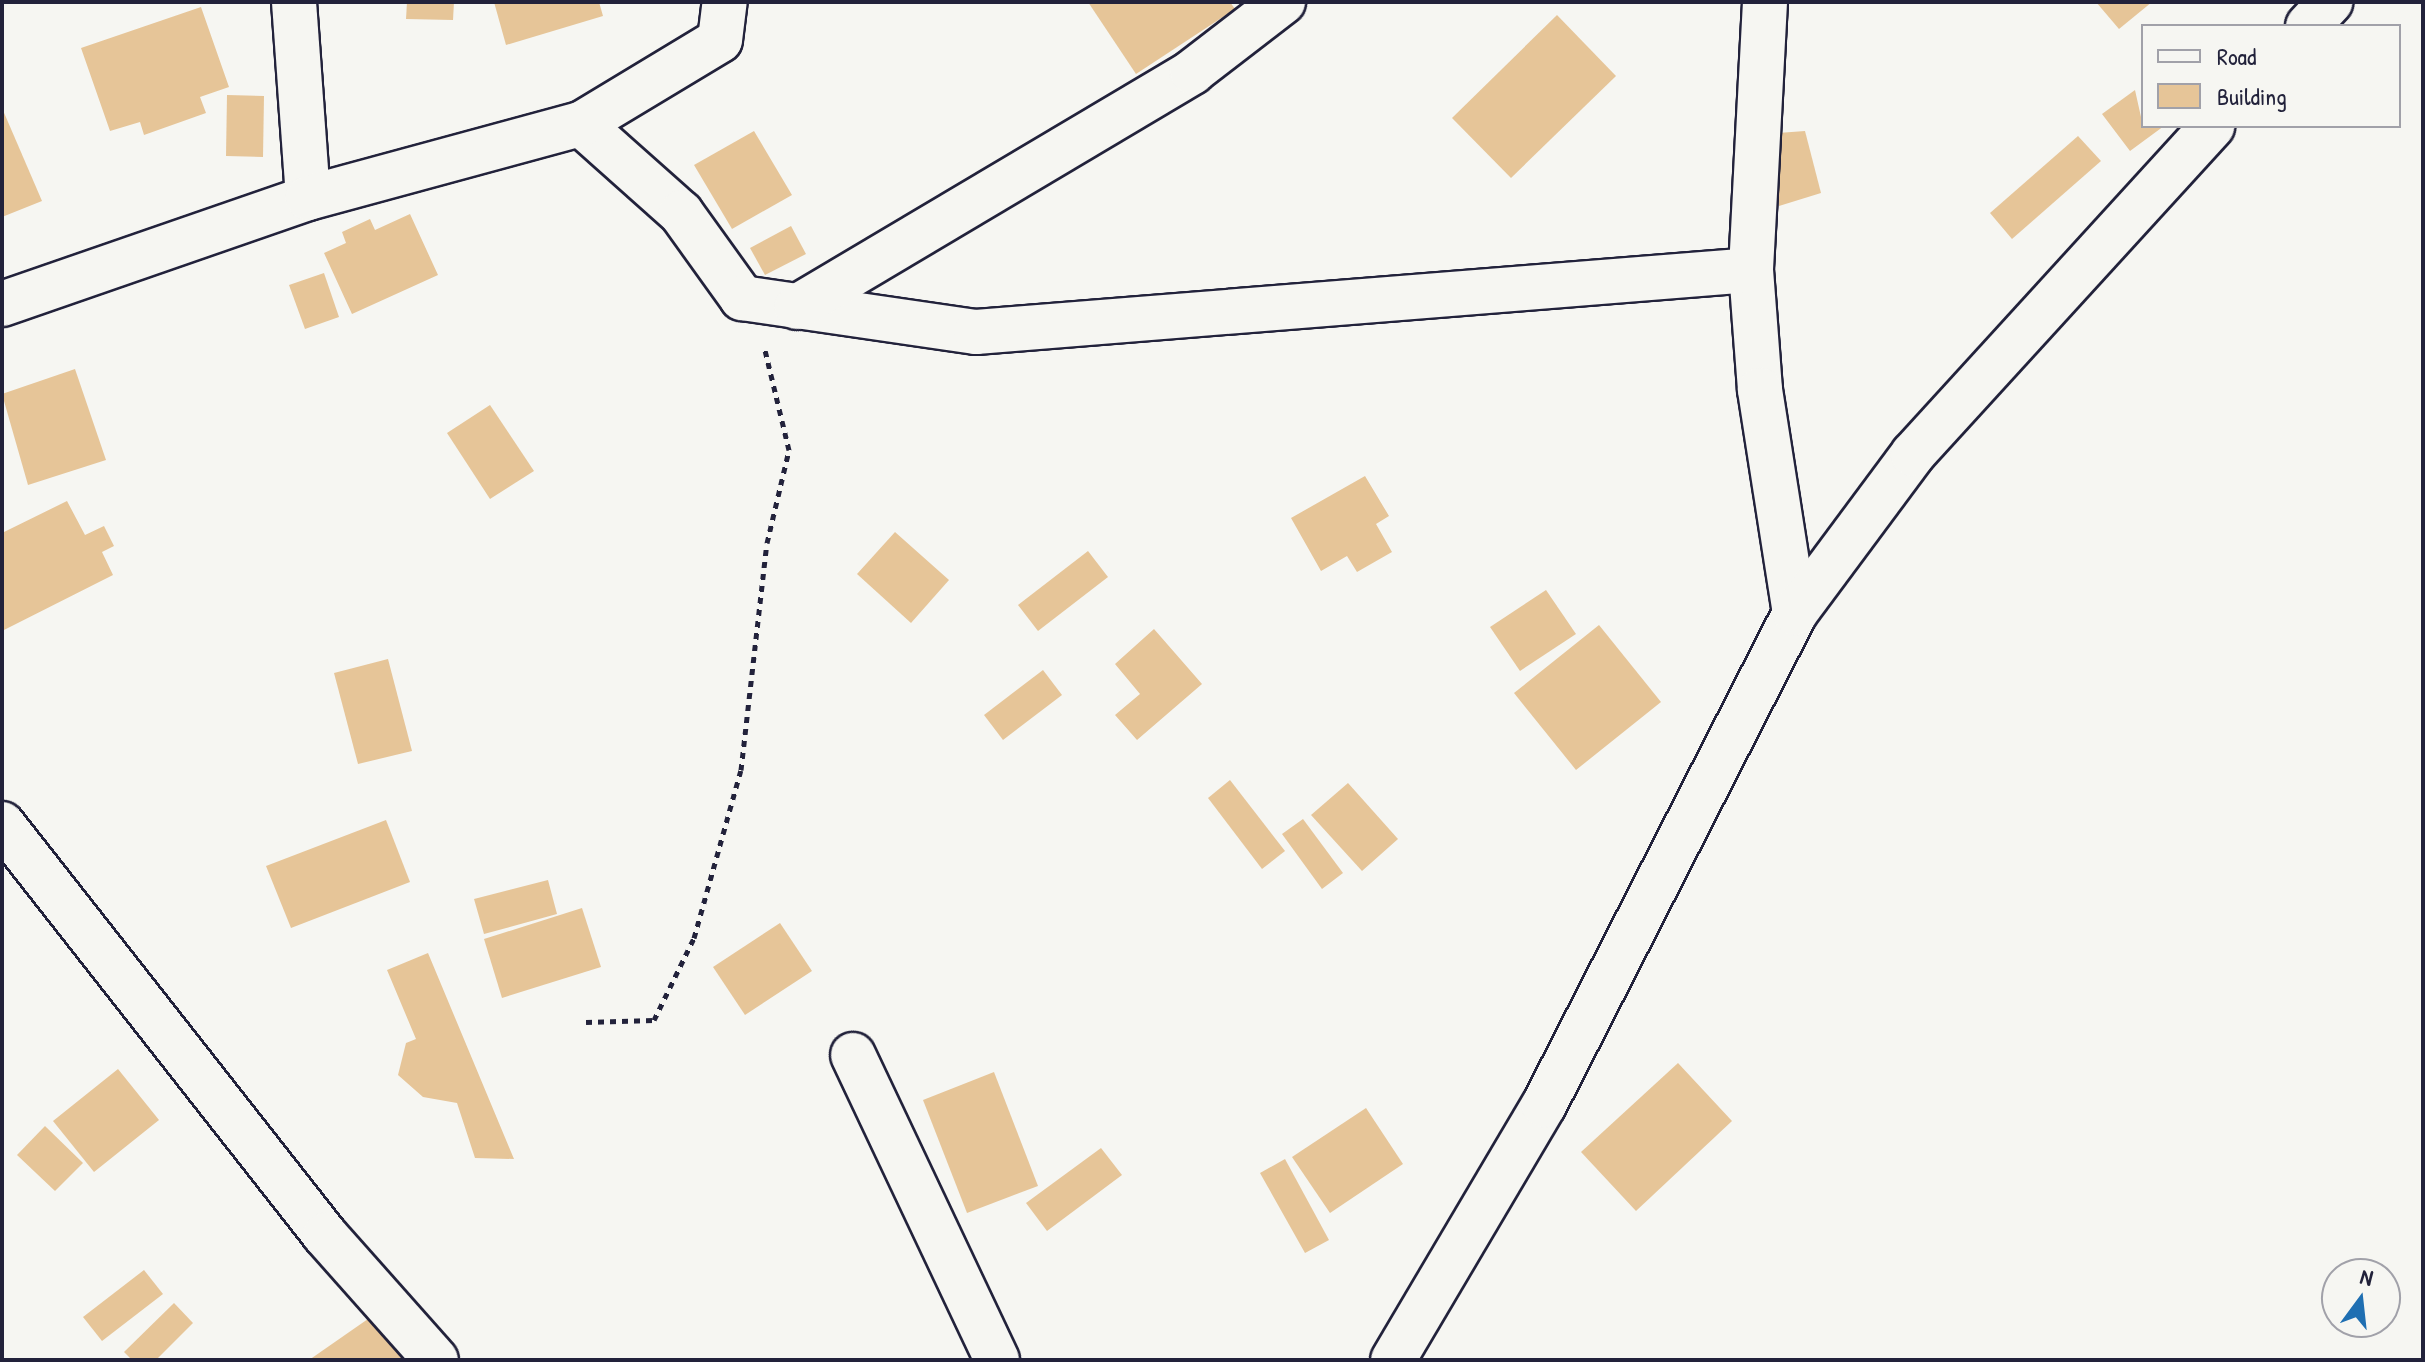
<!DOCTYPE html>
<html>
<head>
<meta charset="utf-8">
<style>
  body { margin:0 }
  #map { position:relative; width:2425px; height:1362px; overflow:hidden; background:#f6f6f2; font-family:"Patrick Hand",sans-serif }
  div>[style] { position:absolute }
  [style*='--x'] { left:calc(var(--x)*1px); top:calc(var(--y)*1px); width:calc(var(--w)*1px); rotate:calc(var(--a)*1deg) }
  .building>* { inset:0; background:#e6c598 }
  .path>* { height:5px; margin-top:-2.5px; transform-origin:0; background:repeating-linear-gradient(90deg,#22223b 0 6px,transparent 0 12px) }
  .roads { filter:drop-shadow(2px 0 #22223b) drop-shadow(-2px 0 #22223b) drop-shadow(0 2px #22223b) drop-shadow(0 -2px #22223b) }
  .minor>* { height:44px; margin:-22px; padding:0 22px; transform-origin:22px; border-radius:22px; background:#f6f6f2 }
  span { translate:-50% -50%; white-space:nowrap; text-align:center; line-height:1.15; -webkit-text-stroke:8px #f6f6f2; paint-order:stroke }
  .frame { position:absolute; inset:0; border:4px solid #22223b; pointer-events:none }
  .legend { position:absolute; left:2141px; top:24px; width:260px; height:104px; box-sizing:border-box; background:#f6f6f2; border:2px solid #a1a1a9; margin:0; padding:10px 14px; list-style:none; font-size:24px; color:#22223b }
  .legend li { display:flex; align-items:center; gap:16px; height:40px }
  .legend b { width:40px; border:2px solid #a1a1a9 }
  .north { position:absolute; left:2321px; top:1258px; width:80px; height:80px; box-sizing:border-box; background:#f6f6f2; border:2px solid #a1a1a9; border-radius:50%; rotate:15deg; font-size:22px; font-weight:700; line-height:32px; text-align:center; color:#22223b }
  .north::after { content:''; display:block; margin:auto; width:28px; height:36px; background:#1f6fb2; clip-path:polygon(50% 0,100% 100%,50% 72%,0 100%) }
</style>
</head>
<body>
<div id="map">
  <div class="building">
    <div style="clip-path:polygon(407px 2px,454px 2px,453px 20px,406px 19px)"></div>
    <div style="clip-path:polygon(494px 2px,599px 2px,603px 16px,506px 45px)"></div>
    <div style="clip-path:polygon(1088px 2px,1230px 2px,1235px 9px,1136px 74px)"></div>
    <div style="clip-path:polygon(2096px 2px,2152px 2px,2119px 29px)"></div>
    <div style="clip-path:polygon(201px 7px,229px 87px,200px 97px,206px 113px,144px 135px,140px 122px,110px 131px,81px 48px)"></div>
    <div style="clip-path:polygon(1557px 15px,1616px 76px,1511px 178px,1452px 118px)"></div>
    <div style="clip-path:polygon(2135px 90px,2143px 126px,2164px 126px,2130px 151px,2102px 114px)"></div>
    <div style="clip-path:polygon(227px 95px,264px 96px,263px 157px,226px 156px)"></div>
    <div style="clip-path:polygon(2px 108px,42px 201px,2px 217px)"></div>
    <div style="clip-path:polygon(754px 131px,792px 195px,732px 229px,694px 165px)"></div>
    <div style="clip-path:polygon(1805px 131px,1821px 193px,1779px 206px,1777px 133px)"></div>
    <div style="clip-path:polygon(2078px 136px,2101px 161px,2012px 239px,1990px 213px)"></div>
    <div style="clip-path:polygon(410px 214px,438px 275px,352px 314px,324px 253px,346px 243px,342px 232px,370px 219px,375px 230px)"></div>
    <div style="clip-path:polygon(791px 226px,806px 254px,765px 275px,750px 248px)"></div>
    <div style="clip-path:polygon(324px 273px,339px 317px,305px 329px,289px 285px)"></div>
    <div style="clip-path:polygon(75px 369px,106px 460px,28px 485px,2px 394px)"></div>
    <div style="clip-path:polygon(490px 405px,534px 471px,490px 499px,447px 433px)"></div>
    <div style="clip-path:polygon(1365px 476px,1389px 516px,1376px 524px,1392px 552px,1357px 572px,1347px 556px,1321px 571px,1291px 518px)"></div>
    <div style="clip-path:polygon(67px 501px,85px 535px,104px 526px,114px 546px,102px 552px,113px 575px,2px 631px,2px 533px)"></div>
    <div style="clip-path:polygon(895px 532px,949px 580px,911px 623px,857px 574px)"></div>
    <div style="clip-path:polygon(1088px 551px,1108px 577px,1038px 631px,1018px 605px)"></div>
    <div style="clip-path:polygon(1546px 590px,1576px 634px,1520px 671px,1490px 627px)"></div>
    <div style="clip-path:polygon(1599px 625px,1661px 702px,1576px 770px,1514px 693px)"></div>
    <div style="clip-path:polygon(1154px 629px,1202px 684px,1137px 740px,1115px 715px,1140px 694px,1115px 664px)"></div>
    <div style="clip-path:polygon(388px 659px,412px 751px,358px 764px,334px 673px)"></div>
    <div style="clip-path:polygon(1043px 670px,1062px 695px,1003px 740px,984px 715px)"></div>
    <div style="clip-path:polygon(1230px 780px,1285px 851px,1262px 869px,1208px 798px)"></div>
    <div style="clip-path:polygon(1348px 783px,1398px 839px,1362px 871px,1311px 815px)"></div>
    <div style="clip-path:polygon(1303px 819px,1343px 873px,1322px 889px,1282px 834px)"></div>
    <div style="clip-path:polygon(386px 820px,410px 882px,291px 928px,266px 866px)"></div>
    <div style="clip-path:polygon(548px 880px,557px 914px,484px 934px,474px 899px)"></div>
    <div style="clip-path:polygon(582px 908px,601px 967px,502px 998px,484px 939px)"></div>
    <div style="clip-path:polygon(780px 923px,812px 971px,745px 1015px,713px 967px)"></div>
    <div style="clip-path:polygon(428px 953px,514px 1159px,475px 1158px,457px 1103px,423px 1097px,398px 1075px,406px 1043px,416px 1039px,387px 970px)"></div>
    <div style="clip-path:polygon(1678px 1063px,1732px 1121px,1636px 1211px,1581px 1152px)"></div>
    <div style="clip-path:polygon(118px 1069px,159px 1120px,94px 1172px,53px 1121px)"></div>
    <div style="clip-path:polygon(994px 1072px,1038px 1186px,967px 1213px,923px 1100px)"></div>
    <div style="clip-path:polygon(1366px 1108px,1403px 1164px,1330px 1213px,1292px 1157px)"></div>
    <div style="clip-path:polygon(45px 1126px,83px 1163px,55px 1191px,17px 1155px)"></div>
    <div style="clip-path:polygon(1101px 1148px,1122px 1175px,1047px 1231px,1026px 1203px)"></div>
    <div style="clip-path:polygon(1285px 1159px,1329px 1240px,1305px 1253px,1260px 1173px)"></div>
    <div style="clip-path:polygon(144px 1270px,163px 1294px,102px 1341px,83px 1317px)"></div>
    <div style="clip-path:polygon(174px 1303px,193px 1323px,156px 1360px,132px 1360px,124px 1352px)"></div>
    <div style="clip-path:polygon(378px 1312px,412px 1360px,309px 1360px)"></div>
  </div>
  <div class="path">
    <div style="--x:586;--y:1022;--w:68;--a:-1.7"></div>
    <div style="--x:654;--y:1020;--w:91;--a:-64"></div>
    <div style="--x:694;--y:938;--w:174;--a:-74.4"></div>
    <div style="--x:741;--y:770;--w:228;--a:-83.5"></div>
    <div style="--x:767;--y:543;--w:96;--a:-76.7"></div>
    <div style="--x:789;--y:450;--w:107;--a:-103.5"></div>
  </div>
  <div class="roads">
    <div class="minor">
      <div style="--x:294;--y:2;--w:196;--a:85.9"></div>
      <div style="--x:1765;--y:2;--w:268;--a:93"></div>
      <div style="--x:1751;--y:270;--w:120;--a:85.7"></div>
      <div style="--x:1760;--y:390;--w:226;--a:81.1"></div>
      <div style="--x:2308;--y:26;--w:33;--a:-47"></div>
      <div style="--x:581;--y:124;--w:134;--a:41.7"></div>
      <div style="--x:681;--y:213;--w:105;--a:54.3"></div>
      <div style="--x:742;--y:298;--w:236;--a:8.3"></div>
      <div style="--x:976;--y:332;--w:777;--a:-4.57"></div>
      <div style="--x:2;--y:304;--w:324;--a:-19.1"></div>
      <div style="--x:308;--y:198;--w:283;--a:-15.2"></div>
      <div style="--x:581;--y:124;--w:162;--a:-31.1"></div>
      <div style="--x:720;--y:40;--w:38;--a:-83"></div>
      <div style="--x:797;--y:307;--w:460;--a:-30.7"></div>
      <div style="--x:1192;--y:72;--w:115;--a:-37.6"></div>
      <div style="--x:2;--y:824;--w:523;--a:51.84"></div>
      <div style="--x:325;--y:1235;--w:167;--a:48.4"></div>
      <div style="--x:853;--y:1055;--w:337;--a:64.7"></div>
      <div style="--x:1393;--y:1360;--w:296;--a:-59.4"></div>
      <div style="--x:1544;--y:1105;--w:552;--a:-62.97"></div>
      <div style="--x:1795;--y:613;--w:198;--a:-53.4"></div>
      <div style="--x:1913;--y:454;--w:444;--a:-47.6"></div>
    </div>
  </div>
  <div class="frame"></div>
  <ul class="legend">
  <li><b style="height:10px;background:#f6f6f2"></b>Road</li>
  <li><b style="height:22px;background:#e6c598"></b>Building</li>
  </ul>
  <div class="north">N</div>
</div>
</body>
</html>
